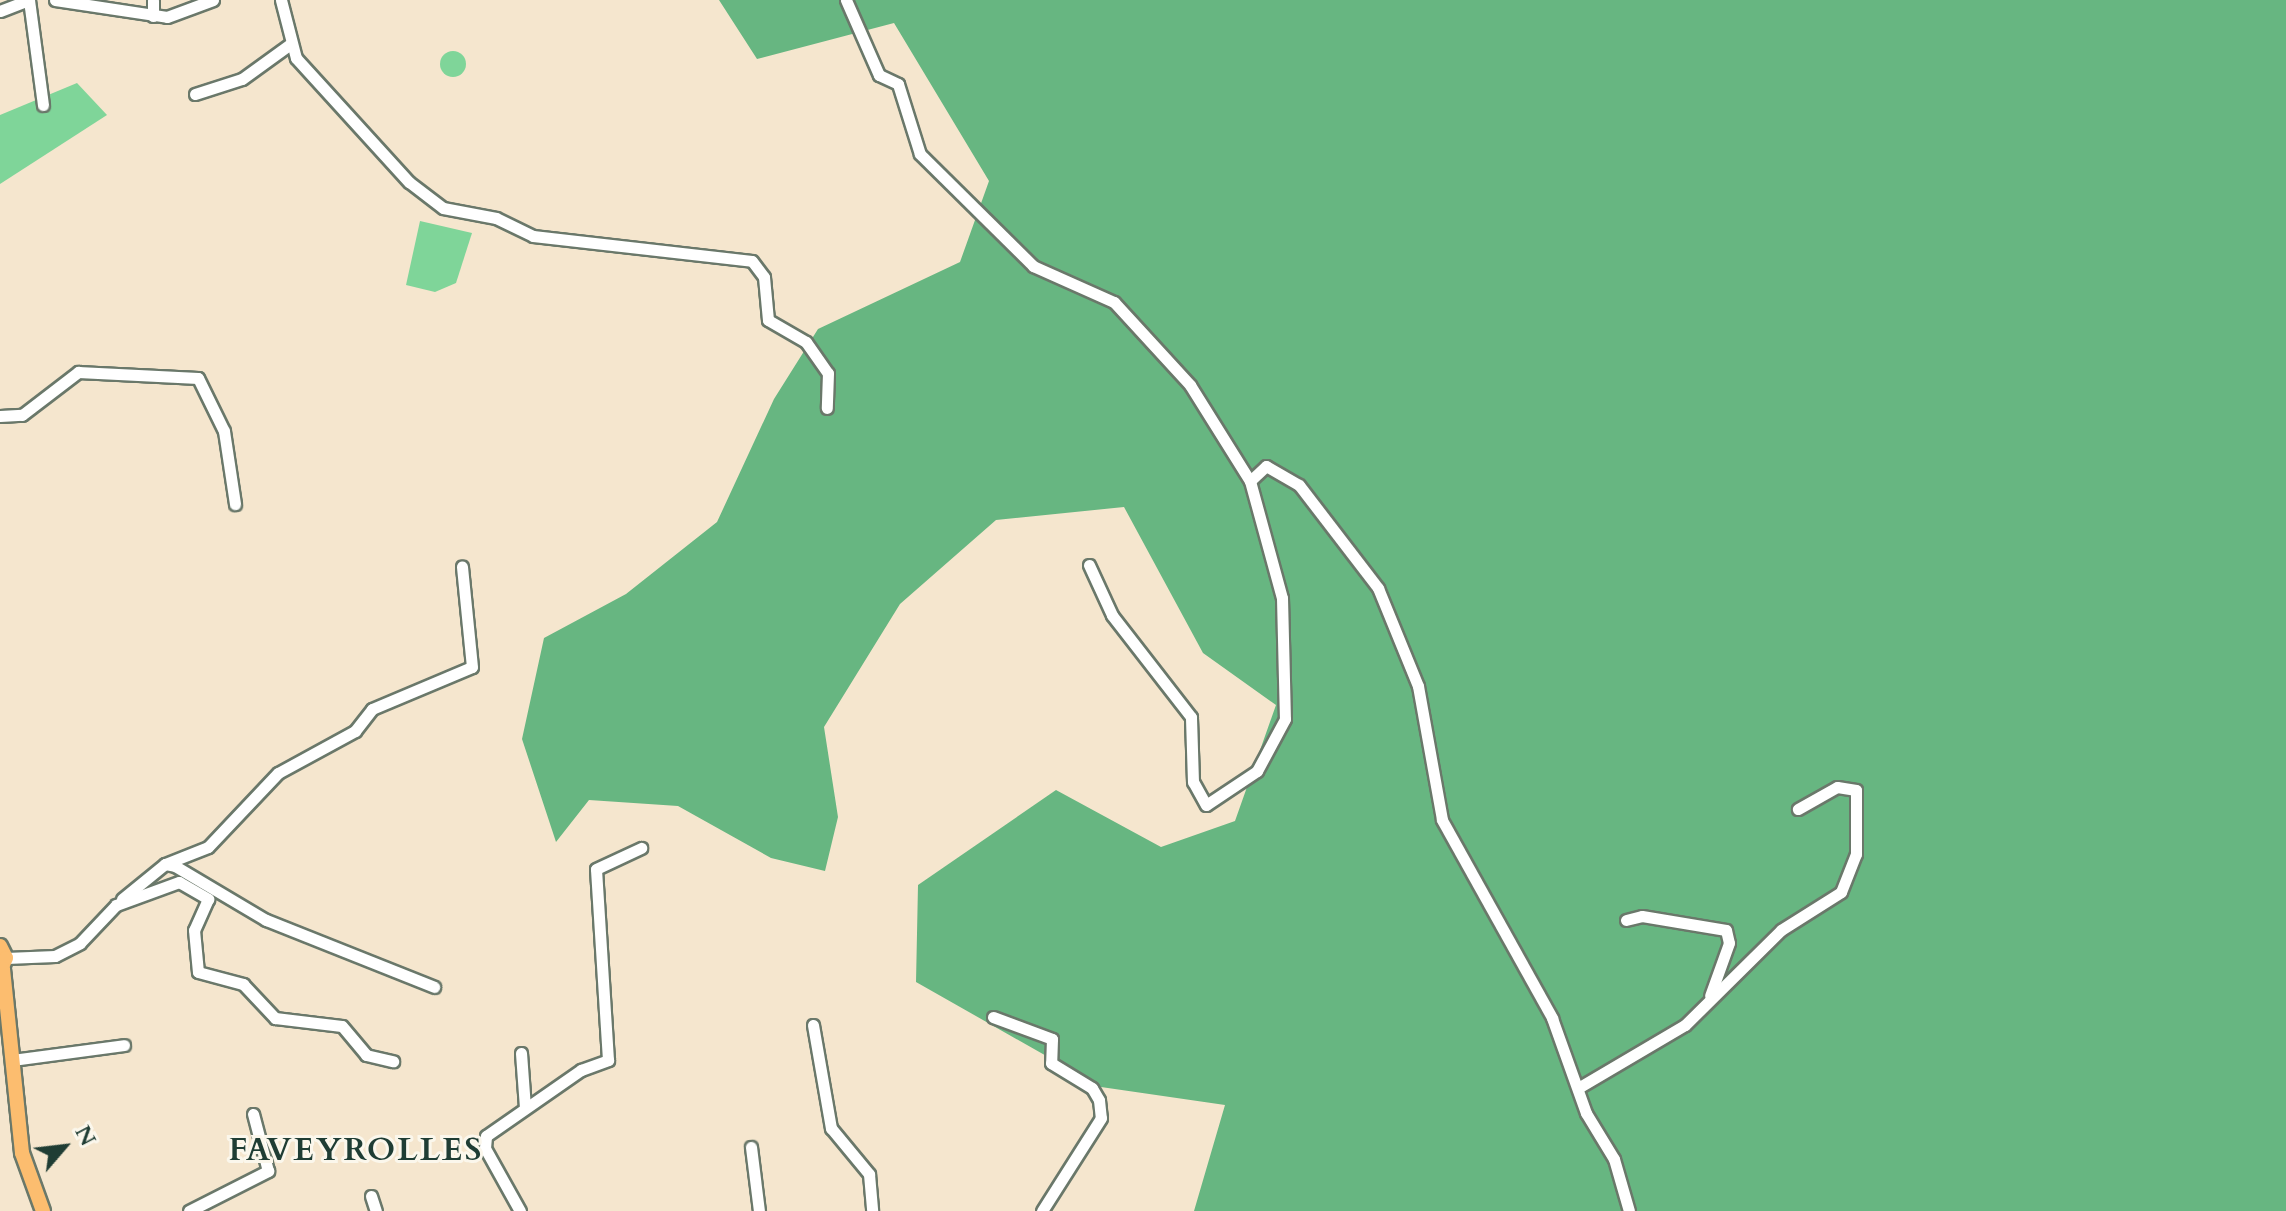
<!DOCTYPE html>
<html>
<head>
<meta charset="utf-8">
<style>
  body { margin:0 }
  #map { position:relative; width:2286px; height:1211px; overflow:hidden; background:#f5e6ce; font-family:Cardo,serif }
  div>[style] { position:absolute }
  [style*='--x'] { left:calc(var(--x)*1px); top:calc(var(--y)*1px); width:calc(var(--w)*1px); rotate:calc(var(--a)*1deg) }
  .green>* { inset:0; background:#7fd599 }
  .round { border-radius:50% }
  .forest>* { inset:0; background:#67b681 }
  .roads { filter:drop-shadow(2px 0 #6a786a) drop-shadow(-2px 0 #6a786a) drop-shadow(0 2px #6a786a) drop-shadow(0 -2px #6a786a) }
  .minor>* { height:11px; margin:-5.5px; padding:0 5.5px; transform-origin:5.5px; border-radius:5.5px; background:#fff }
  .major>* { height:14px; margin:-7px; padding:0 7px; transform-origin:7px; border-radius:7px; background:#fcbd6f }
  span { translate:-50% -50%; white-space:nowrap; text-align:center; line-height:1.15; -webkit-text-stroke:6px #fbf7ec; paint-order:stroke }
  .district-label { font-size:32px; color:#1f3d34; font-weight:700; letter-spacing:2px }
  .north { position:absolute; left:24px; top:1107px; width:80px; height:80px; -webkit-text-stroke:6px #fbf7ec; paint-order:stroke; rotate:62deg; font-size:22px; font-weight:700; line-height:32px; text-align:center; color:#1f3d34 }
  .north::after { content:''; display:block; margin:auto; width:28px; height:36px; background:#1f3d34; clip-path:polygon(50% 0,100% 100%,50% 72%,0 100%) }
</style>
</head>
<body>
<div id="map">
  <div class="green">
    <div class="round" style="left:440px;top:51px;width:26px;height:26px"></div>
    <div style="clip-path:polygon(77px 83px,107px 115px,0 184px,0 115px)"></div>
    <div style="clip-path:polygon(420px 221px,472px 233px,456px 283px,435px 292px,406px 285px)"></div>
  </div>
  <div class="forest">
    <div style="clip-path:polygon(719px 0,2286px 0,2286px 1211px,1194px 1211px,1225px 1105px,1101px 1087px,916px 982px,918px 885px,1056px 790px,1161px 847px,1235px 821px,1276px 705px,1203px 653px,1124px 507px,996px 520px,900px 604px,824px 727px,838px 817px,825px 871px,771px 858px,678px 806px,589px 800px,556px 842px,522px 739px,544px 638px,626px 594px,717px 522px,774px 399px,818px 329px,960px 262px,989px 181px,894px 23px,757px 59px)"></div>
  </div>
  <div class="roads">
    <div class="minor">
      <div style="--x:55;--y:0;--w:113;--a:8.6"></div>
      <div style="--x:167;--y:17;--w:49;--a:-20.3"></div>
      <div style="--x:281;--y:0;--w:60;--a:75.5"></div>
      <div style="--x:296;--y:58;--w:168;--a:47.7"></div>
      <div style="--x:409;--y:182;--w:43;--a:37.4"></div>
      <div style="--x:443;--y:208;--w:54;--a:10.7"></div>
      <div style="--x:496;--y:218;--w:41;--a:25.9"></div>
      <div style="--x:533;--y:236;--w:220;--a:6.5"></div>
      <div style="--x:752;--y:261;--w:20;--a:53"></div>
      <div style="--x:764;--y:277;--w:43;--a:84.7"></div>
      <div style="--x:768;--y:320;--w:44;--a:30.1"></div>
      <div style="--x:806;--y:342;--w:38;--a:55"></div>
      <div style="--x:828;--y:373;--w:35;--a:92"></div>
      <div style="--x:846;--y:0;--w:82;--a:66.3"></div>
      <div style="--x:879;--y:75;--w:21;--a:25"></div>
      <div style="--x:898;--y:84;--w:73;--a:72.6"></div>
      <div style="--x:920;--y:154;--w:159;--a:44.7"></div>
      <div style="--x:1033;--y:266;--w:89;--a:24"></div>
      <div style="--x:1114;--y:302;--w:113;--a:47.5"></div>
      <div style="--x:1190;--y:385;--w:113;--a:58"></div>
      <div style="--x:1250;--y:481;--w:121;--a:74.7"></div>
      <div style="--x:1282;--y:598;--w:121;--a:88.6"></div>
      <div style="--x:1285;--y:719;--w:59;--a:118.3"></div>
      <div style="--x:1257;--y:771;--w:61;--a:146.3"></div>
      <div style="--x:1206;--y:805;--w:26;--a:-119"></div>
      <div style="--x:1193;--y:782;--w:65;--a:-91.8"></div>
      <div style="--x:1191;--y:717;--w:129;--a:-127.8"></div>
      <div style="--x:1112;--y:615;--w:55;--a:-114.7"></div>
      <div style="--x:0;--y:11;--w:31;--a:-21"></div>
      <div style="--x:29;--y:0;--w:106;--a:82.4"></div>
      <div style="--x:153;--y:16;--w:16;--a:-90"></div>
      <div style="--x:195;--y:94;--w:49;--a:-17.7"></div>
      <div style="--x:242;--y:79;--w:58;--a:-35.9"></div>
      <div style="--x:0;--y:416;--w:22;--a:-3"></div>
      <div style="--x:22;--y:415;--w:71;--a:-37.5"></div>
      <div style="--x:78;--y:372;--w:120;--a:2.9"></div>
      <div style="--x:198;--y:378;--w:59;--a:63.9"></div>
      <div style="--x:224;--y:431;--w:74;--a:81.4"></div>
      <div style="--x:1250;--y:481;--w:22;--a:-43"></div>
      <div style="--x:1266;--y:466;--w:38;--a:30"></div>
      <div style="--x:1299;--y:485;--w:130;--a:52.5"></div>
      <div style="--x:1378;--y:588;--w:106;--a:67.8"></div>
      <div style="--x:1418;--y:686;--w:136;--a:79.8"></div>
      <div style="--x:1442;--y:820;--w:227;--a:60.9"></div>
      <div style="--x:1552;--y:1018;--w:101;--a:70.3"></div>
      <div style="--x:1586;--y:1113;--w:54;--a:58.7"></div>
      <div style="--x:1614;--y:1159;--w:54;--a:73.9"></div>
      <div style="--x:165;--y:864;--w:46;--a:-21.6"></div>
      <div style="--x:208;--y:847;--w:102;--a:-46.6"></div>
      <div style="--x:278;--y:773;--w:88;--a:-28.6"></div>
      <div style="--x:355;--y:731;--w:28;--a:-52"></div>
      <div style="--x:372;--y:709;--w:108;--a:-22.8"></div>
      <div style="--x:472;--y:667;--w:101;--a:-95.7"></div>
      <div style="--x:122;--y:899;--w:55;--a:-39.1"></div>
      <div style="--x:165;--y:864;--w:10;--a:11"></div>
      <div style="--x:175;--y:866;--w:106;--a:30.7"></div>
      <div style="--x:266;--y:920;--w:181;--a:21.7"></div>
      <div style="--x:1626;--y:920;--w:16;--a:-14"></div>
      <div style="--x:1642;--y:916;--w:85;--a:9.5"></div>
      <div style="--x:1726;--y:930;--w:13;--a:77"></div>
      <div style="--x:1729;--y:943;--w:56;--a:109.7"></div>
      <div style="--x:6;--y:958;--w:49;--a:-2.3"></div>
      <div style="--x:55;--y:956;--w:28;--a:-27"></div>
      <div style="--x:80;--y:943;--w:52;--a:-46.5"></div>
      <div style="--x:116;--y:905;--w:67;--a:-20.1"></div>
      <div style="--x:179;--y:882;--w:34;--a:30"></div>
      <div style="--x:208;--y:899;--w:34;--a:114"></div>
      <div style="--x:194;--y:930;--w:42;--a:84.6"></div>
      <div style="--x:198;--y:972;--w:47;--a:14.9"></div>
      <div style="--x:243;--y:984;--w:47;--a:46.7"></div>
      <div style="--x:275;--y:1018;--w:67;--a:6.8"></div>
      <div style="--x:342;--y:1026;--w:38;--a:50"></div>
      <div style="--x:366;--y:1055;--w:28;--a:13"></div>
      <div style="--x:993;--y:1017;--w:63;--a:20.4"></div>
      <div style="--x:1052;--y:1039;--w:24;--a:92"></div>
      <div style="--x:1051;--y:1063;--w:48;--a:31.4"></div>
      <div style="--x:1092;--y:1088;--w:14;--a:60"></div>
      <div style="--x:1099;--y:1100;--w:18;--a:84"></div>
      <div style="--x:1101;--y:1118;--w:110;--a:122.4"></div>
      <div style="--x:813;--y:1025;--w:105;--a:80.1"></div>
      <div style="--x:831;--y:1128;--w:60;--a:50.4"></div>
      <div style="--x:869;--y:1174;--w:37;--a:85"></div>
      <div style="--x:521;--y:1053;--w:55;--a:85.8"></div>
      <div style="--x:12;--y:1060;--w:113;--a:-7.6"></div>
      <div style="--x:1578;--y:1088;--w:124;--a:-30.5"></div>
      <div style="--x:1685;--y:1025;--w:135;--a:-44.7"></div>
      <div style="--x:1781;--y:930;--w:71;--a:-32.3"></div>
      <div style="--x:1841;--y:892;--w:41;--a:-68.5"></div>
      <div style="--x:1856;--y:854;--w:64;--a:-90"></div>
      <div style="--x:1856;--y:790;--w:19;--a:-171"></div>
      <div style="--x:1837;--y:787;--w:45;--a:150.6"></div>
      <div style="--x:751;--y:1147;--w:64;--a:82.9"></div>
      <div style="--x:371;--y:1196;--w:16;--a:72"></div>
      <div style="--x:189;--y:1211;--w:89;--a:-26.9"></div>
      <div style="--x:268;--y:1171;--w:59;--a:-104.7"></div>
      <div style="--x:520;--y:1211;--w:72;--a:-119.1"></div>
      <div style="--x:485;--y:1148;--w:12;--a:-85"></div>
      <div style="--x:486;--y:1136;--w:116;--a:-34.8"></div>
      <div style="--x:581;--y:1070;--w:29;--a:-20"></div>
      <div style="--x:608;--y:1060;--w:191;--a:-93.6"></div>
      <div style="--x:596;--y:869;--w:50;--a:-25"></div>
    </div>
    <div class="major">
      <div style="--x:0;--y:946;--w:13;--a:63"></div>
      <div style="--x:6;--y:958;--w:14;--a:115"></div>
      <div style="--x:3;--y:969;--w:185;--a:84.1"></div>
      <div style="--x:22;--y:1153;--w:62;--a:70.1"></div>
    </div>
  </div>
  <div class="district-label">
    <span style="left:356px;top:1150px">FAVEYROLLES</span>
  </div>
  <div class="north">N</div>
</div>
</body>
</html>
